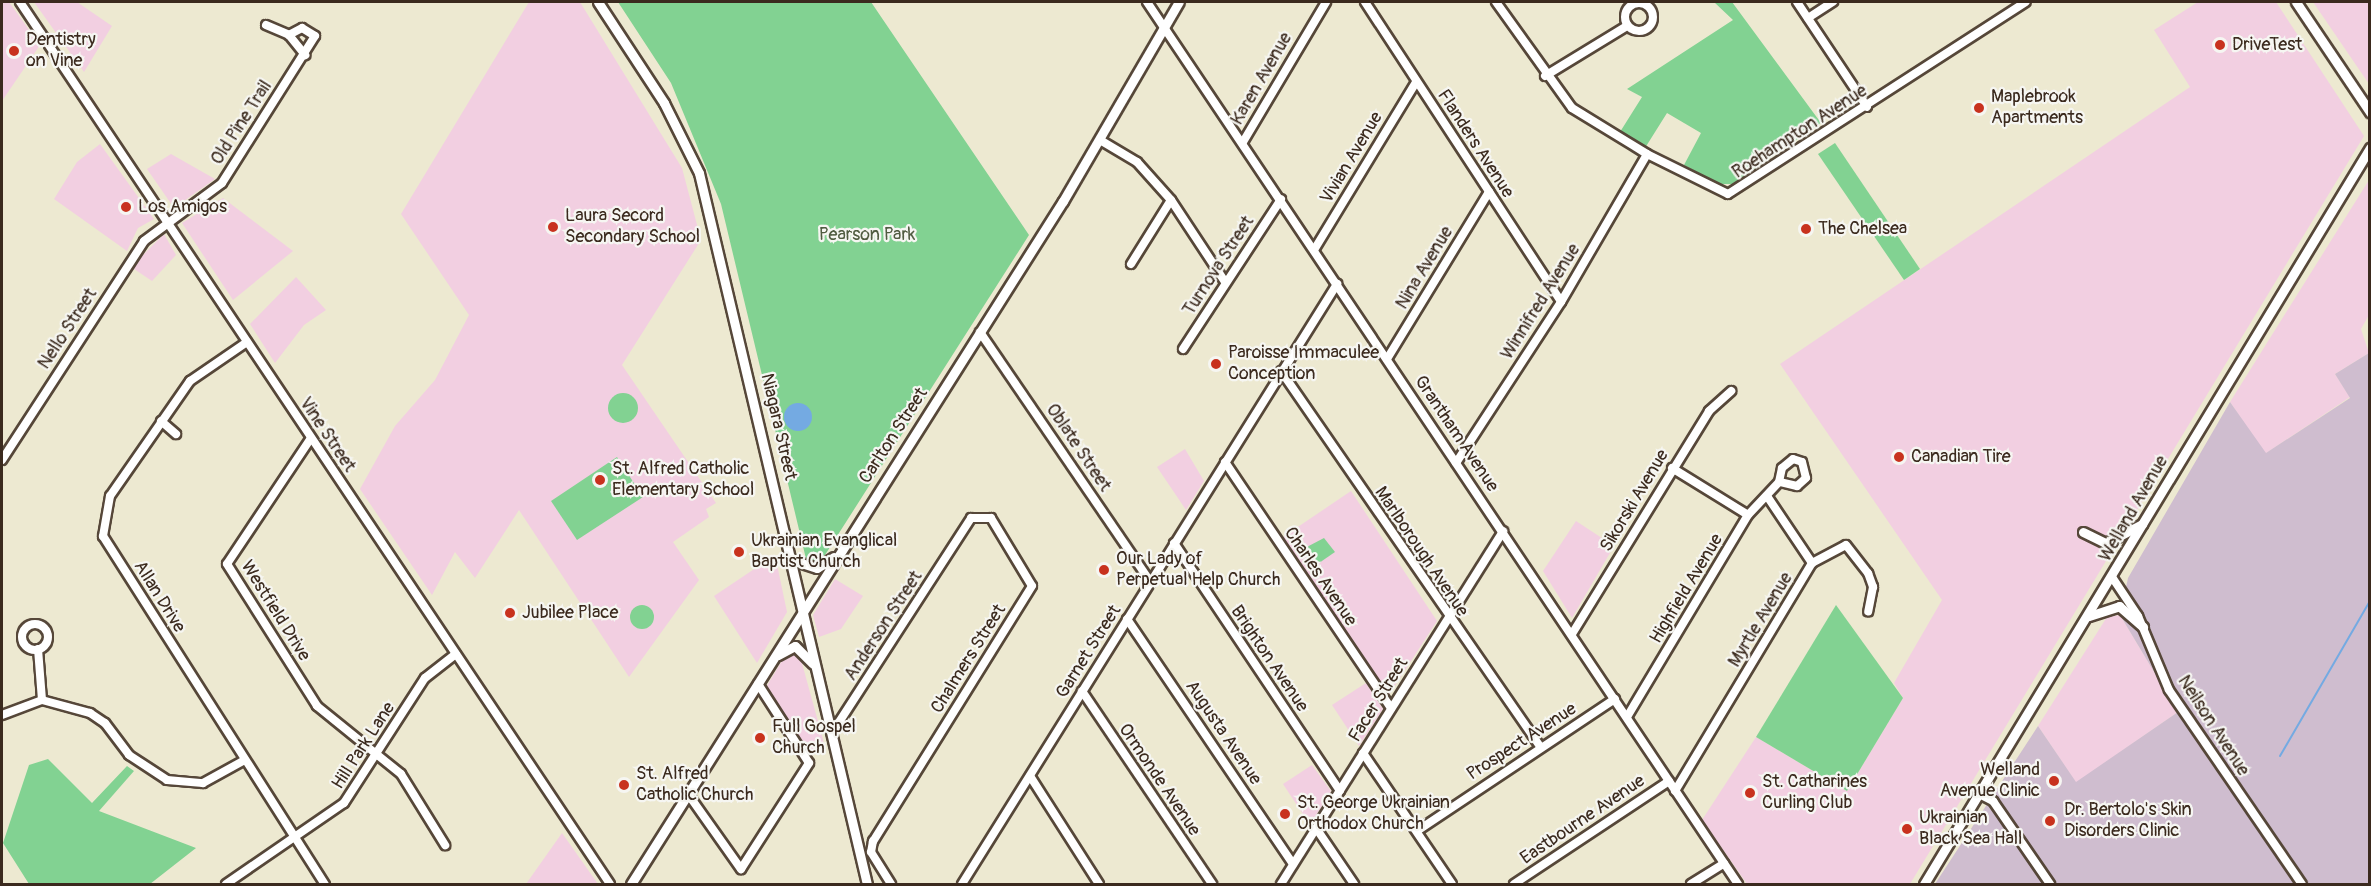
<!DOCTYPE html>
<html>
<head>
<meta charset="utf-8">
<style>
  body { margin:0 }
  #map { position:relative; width:2371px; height:886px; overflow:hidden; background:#ede9d1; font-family:Pangolin,sans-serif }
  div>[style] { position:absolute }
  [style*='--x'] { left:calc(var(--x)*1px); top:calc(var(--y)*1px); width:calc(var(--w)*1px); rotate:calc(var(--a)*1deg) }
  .built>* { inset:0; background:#f2cfe1 }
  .industrial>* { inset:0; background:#cfbdcf }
  .green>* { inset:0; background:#82d292 }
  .round { border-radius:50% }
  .water>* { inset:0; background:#74aae2 }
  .stream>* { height:2px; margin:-1px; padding:0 1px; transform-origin:1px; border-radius:1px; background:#74aae2 }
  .roads { filter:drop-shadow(2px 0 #564739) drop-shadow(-2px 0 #564739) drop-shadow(0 2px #564739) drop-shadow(0 -2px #564739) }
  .minor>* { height:8px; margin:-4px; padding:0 4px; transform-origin:4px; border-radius:4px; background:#fff }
  .minor>.ring { margin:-4px; padding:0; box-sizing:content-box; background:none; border:8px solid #fff; border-radius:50% }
  .major>* { height:9px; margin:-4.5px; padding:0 4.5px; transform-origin:4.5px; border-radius:4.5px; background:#fff }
  .dots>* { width:16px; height:16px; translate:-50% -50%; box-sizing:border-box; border:3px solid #f6f6f2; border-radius:50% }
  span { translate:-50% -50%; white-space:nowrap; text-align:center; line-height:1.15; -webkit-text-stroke:4.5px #f6f6f2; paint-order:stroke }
  .poi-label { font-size:18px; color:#3b2a1e }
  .left { translate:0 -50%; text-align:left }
  .right { translate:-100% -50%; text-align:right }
  .street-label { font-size:18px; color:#3b2a1e }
  .park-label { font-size:18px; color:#505c41 }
  .frame { position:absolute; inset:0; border:3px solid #3b2a1e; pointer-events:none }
</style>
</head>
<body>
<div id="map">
  <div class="built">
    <div style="clip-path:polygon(2px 2px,9px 2px,40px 45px,2px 101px)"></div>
    <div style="clip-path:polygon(34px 2px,77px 2px,112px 26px,84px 72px)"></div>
    <div style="clip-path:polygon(529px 2px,580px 2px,682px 168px,701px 240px,622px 365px,716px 503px,706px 509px,709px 517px,673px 542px,699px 580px,629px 677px,519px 510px,475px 578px,455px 552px,432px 595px,360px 489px,395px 426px,435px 380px,469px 315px,401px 214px)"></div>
    <div style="clip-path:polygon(2198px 2px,2276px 2px,2364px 136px,1910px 884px,1747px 884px,1702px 820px,1756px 737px,1847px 791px,1903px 698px,1894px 683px,1942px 600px,1780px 364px,2190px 87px,2154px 30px)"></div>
    <div style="clip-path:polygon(2313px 2px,2369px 2px,2369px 84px)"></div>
    <div style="clip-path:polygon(100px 144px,154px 219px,138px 228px,127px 251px,54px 199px,77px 162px)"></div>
    <div style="clip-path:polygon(171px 154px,215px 179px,174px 208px,147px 169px)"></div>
    <div style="clip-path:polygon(2369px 180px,2369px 315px,2361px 329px,2369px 353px,2335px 374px,2350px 397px,2265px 454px,2230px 402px)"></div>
    <div style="clip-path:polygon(223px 198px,293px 251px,233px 300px,182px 223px)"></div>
    <div style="clip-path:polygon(164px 234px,176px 255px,152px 281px,131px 267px)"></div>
    <div style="clip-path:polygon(296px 277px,326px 310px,304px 325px,275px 363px,250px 324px)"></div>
    <div style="clip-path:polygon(1185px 449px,1204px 481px,1186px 510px,1157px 467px)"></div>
    <div style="clip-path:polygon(1351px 491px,1437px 621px,1387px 698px,1280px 539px)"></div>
    <div style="clip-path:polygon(1576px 521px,1614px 546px,1572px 618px,1543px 571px)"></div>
    <div style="clip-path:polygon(775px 555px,787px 612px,757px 663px,714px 596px)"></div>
    <div style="clip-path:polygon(835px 579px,863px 596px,841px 629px,819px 637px,813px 615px)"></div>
    <div style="clip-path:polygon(2120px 615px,2178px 712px,2076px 783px,2038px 726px,2107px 617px)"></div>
    <div style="clip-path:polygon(786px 654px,800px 656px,825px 747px,810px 757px,765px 689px)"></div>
    <div style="clip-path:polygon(1366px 683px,1383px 709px,1359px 746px,1332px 705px)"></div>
    <div style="clip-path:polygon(1312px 765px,1331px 791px,1310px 825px,1283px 784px)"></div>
    <div style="clip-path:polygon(562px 833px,598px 884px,526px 884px)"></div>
  </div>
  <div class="industrial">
    <div style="clip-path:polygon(2369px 353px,2369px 884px,1935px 884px,2038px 726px,2076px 782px,2178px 712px,2120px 615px,2128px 578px,2230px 402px,2266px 453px,2350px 398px,2335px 374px)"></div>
  </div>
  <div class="green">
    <div style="clip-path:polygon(618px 2px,871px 2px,1029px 235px,818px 566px,807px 563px,721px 204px,671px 83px)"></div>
    <div style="clip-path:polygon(1714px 2px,1732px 2px,1821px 123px,1732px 184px,1719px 184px,1684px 165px,1701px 133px,1667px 113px,1645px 148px,1620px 132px,1642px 97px,1627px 89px,1733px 20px)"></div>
    <div style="clip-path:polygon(1835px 143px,1920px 269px,1904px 280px,1818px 154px)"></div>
    <div class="round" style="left:608px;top:393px;width:30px;height:30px"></div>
    <div style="clip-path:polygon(617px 457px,643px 497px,577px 540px,551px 501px)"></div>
    <div style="clip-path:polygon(1324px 538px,1335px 552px,1319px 563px,1303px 549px)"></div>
    <div class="round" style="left:630px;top:605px;width:24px;height:24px"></div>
    <div style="clip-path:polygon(1836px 605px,1903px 698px,1847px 791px,1756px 737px)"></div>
    <div style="clip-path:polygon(48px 759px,92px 803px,127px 766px,134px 771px,99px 811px,196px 848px,150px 884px,29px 884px,3px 843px,29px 765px)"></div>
  </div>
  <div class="water">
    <div class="round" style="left:784px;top:403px;width:28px;height:28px"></div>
  </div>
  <div class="stream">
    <div style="--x:2280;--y:756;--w:179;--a:-59.9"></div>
  </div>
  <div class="roads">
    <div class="minor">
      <div style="--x:20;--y:2;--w:1061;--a:56.22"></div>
      <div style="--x:1147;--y:2;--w:1062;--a:56.18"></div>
      <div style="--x:1365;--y:2;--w:358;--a:56.8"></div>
      <div style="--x:1496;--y:2;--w:130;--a:54.4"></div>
      <div style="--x:1572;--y:108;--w:88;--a:31.5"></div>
      <div style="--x:1647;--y:154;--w:90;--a:26.3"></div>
      <div style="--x:1728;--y:194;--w:354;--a:-32.8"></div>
      <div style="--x:1797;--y:2;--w:126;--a:56.3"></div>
      <div class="ring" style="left:1625px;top:3px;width:20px;height:20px"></div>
      <div style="--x:1808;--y:18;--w:30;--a:-33"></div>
      <div style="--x:266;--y:25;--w:25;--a:23"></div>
      <div style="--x:289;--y:35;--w:26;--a:51"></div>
      <div style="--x:1545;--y:76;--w:96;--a:-31.4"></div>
      <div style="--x:1100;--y:140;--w:43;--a:30.7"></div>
      <div style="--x:1137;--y:162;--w:51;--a:48.2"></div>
      <div style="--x:1171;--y:200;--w:98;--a:56.6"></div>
      <div style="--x:1243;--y:142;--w:163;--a:-59.3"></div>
      <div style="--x:1314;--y:250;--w:197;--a:-58.7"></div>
      <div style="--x:1131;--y:264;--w:75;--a:-58"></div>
      <div style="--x:980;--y:332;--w:301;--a:55.7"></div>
      <div style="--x:247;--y:342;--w:69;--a:145.6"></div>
      <div style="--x:190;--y:381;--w:140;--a:124.8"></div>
      <div style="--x:110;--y:496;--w:41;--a:99.9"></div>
      <div style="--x:103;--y:536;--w:413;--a:57.5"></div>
      <div style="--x:1183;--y:349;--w:179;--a:-56.8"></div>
      <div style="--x:1387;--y:359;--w:196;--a:-58.6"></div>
      <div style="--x:1281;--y:371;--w:456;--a:55.4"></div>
      <div style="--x:161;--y:421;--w:20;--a:41"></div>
      <div style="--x:311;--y:438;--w:151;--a:123.7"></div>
      <div style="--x:227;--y:564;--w:168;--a:57.6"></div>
      <div style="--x:317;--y:706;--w:108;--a:39"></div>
      <div style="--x:401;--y:774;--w:84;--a:58.2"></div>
      <div style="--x:2;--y:460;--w:261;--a:-57"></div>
      <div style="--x:144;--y:241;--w:97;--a:-36.6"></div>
      <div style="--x:222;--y:183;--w:174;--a:-57.7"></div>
      <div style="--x:315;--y:36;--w:15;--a:-148"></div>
      <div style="--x:302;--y:28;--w:15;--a:152"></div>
      <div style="--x:1225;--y:462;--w:297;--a:56"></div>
      <div style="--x:1456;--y:463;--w:192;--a:-56.9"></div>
      <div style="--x:1561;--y:302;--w:171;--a:-59.8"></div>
      <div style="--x:1672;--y:468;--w:89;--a:31.7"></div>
      <div style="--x:1767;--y:496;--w:81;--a:56.1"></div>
      <div style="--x:1174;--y:543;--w:298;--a:56.2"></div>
      <div style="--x:2112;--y:577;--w:47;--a:56.3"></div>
      <div style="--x:2138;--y:616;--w:80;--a:67.3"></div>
      <div style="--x:2169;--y:690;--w:235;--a:55.6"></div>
      <div style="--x:1127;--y:619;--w:296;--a:55.9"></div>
      <div class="ring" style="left:22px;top:624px;width:18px;height:18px"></div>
      <div style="--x:1572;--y:634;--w:262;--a:-58.4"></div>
      <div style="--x:1709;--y:411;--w:30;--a:-42"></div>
      <div style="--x:38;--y:649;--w:51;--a:85.5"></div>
      <div style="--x:1082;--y:691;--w:233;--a:56"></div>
      <div style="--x:2;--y:715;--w:43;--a:-20.6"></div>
      <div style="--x:42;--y:700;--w:50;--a:15.2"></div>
      <div style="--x:90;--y:713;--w:18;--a:34"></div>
      <div style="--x:105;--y:723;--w:40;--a:53"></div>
      <div style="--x:129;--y:755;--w:45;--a:33.3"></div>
      <div style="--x:167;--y:780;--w:36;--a:5"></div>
      <div style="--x:203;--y:783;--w:46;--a:-28.8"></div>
      <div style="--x:1627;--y:717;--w:235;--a:-59.1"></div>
      <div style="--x:1748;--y:515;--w:45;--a:-46.8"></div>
      <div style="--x:1779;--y:482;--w:14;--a:-78"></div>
      <div style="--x:1782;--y:468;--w:14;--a:-39"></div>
      <div style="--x:1793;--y:459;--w:9;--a:18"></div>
      <div style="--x:1802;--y:462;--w:16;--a:76"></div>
      <div style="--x:1806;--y:478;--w:12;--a:138"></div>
      <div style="--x:1797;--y:486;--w:18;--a:-167"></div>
      <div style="--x:832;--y:733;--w:256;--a:-57.1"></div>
      <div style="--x:971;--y:518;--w:20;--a:0"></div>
      <div style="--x:991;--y:518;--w:79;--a:58.9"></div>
      <div style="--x:1032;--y:586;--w:301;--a:121.9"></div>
      <div style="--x:873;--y:841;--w:11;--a:100"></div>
      <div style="--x:871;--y:852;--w:38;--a:58"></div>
      <div style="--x:1363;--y:753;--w:158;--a:55.8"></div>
      <div style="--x:1030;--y:776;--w:128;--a:57.4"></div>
      <div style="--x:1675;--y:791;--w:266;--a:-59"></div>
      <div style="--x:1812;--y:563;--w:38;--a:-28"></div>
      <div style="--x:1846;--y:545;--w:36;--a:52"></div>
      <div style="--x:1868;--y:573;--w:15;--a:70"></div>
      <div style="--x:1873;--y:587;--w:25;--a:101"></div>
      <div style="--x:688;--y:794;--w:92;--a:54.8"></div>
      <div style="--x:741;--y:869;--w:126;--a:-57.3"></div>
      <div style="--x:809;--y:763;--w:94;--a:-122.8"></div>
      <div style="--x:1979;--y:794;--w:16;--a:27"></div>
      <div style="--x:1993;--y:801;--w:101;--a:55.5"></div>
      <div style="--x:1316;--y:828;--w:68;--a:55.8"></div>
      <div style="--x:1417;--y:831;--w:238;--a:-33.7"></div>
      <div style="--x:226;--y:884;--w:143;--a:-34.5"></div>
      <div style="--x:344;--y:803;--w:149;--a:-57.1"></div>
      <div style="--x:425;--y:678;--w:39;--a:-38"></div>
      <div style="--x:962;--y:884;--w:708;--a:-57.99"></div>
      <div style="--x:1281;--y:884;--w:417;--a:-57.8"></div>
      <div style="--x:1514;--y:884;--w:186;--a:-33.6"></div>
      <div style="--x:1691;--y:884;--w:39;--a:-32"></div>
    </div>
    <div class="major">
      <div style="--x:598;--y:2;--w:121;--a:56.8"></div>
      <div style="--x:664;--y:103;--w:78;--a:63.4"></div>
      <div style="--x:699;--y:173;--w:731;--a:76.71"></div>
      <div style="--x:2296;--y:2;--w:133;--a:56.1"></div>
      <div style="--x:2083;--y:532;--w:25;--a:26"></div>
      <div style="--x:2106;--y:543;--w:41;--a:-27.8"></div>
      <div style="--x:792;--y:560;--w:26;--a:18"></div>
      <div style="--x:817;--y:568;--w:20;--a:-33"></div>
      <div style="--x:2089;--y:616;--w:32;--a:-18"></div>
      <div style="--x:2119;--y:606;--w:32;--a:41"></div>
      <div style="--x:778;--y:655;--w:19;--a:-28"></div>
      <div style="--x:795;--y:646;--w:25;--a:45"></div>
      <div style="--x:631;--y:884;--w:808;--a:-57.69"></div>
      <div style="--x:1063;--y:201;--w:230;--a:-59.8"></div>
      <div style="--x:1924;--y:884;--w:861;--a:-58.79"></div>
    </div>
  </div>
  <div class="dots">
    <div style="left:2220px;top:45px;background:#c8321e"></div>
    <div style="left:14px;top:51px;background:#c8321e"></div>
    <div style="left:1979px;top:108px;background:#c8321e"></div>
    <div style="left:126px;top:207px;background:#c8321e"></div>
    <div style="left:553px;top:227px;background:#c8321e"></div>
    <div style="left:1806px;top:229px;background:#c8321e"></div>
    <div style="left:1216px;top:364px;background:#c8321e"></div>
    <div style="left:1899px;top:457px;background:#c8321e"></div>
    <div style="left:600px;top:480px;background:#c8321e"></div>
    <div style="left:739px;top:552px;background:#c8321e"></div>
    <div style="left:1104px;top:570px;background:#c8321e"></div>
    <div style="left:510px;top:613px;background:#c8321e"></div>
    <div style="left:760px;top:738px;background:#c8321e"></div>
    <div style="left:2054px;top:781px;background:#c8321e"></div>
    <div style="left:624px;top:785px;background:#c8321e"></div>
    <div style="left:1750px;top:793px;background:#c8321e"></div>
    <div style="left:1285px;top:814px;background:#c8321e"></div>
    <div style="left:2050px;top:821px;background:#c8321e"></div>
    <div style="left:1907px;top:829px;background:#c8321e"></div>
  </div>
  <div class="poi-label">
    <span class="left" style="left:26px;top:51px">Dentistry<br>on Vine</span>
    <span class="left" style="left:2232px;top:45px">DriveTest</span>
    <span class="left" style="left:1991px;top:108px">Maplebrook<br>Apartments</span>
    <span class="left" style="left:138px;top:207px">Los Amigos</span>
    <span class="left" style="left:565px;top:227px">Laura Secord<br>Secondary School</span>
    <span class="left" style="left:1818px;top:229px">The Chelsea</span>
    <span class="left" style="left:1228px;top:364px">Paroisse Immaculee<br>Conception</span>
    <span class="left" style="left:1911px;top:457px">Canadian Tire</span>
    <span class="left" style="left:612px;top:480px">St. Alfred Catholic<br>Elementary School</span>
    <span class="left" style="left:751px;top:552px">Ukrainian Evanglical<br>Baptist Church</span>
    <span class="left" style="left:1116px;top:570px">Our Lady of<br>Perpetual Help Church</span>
    <span class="left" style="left:522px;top:613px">Jubilee Place</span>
    <span class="left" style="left:772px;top:738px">Full Gospel<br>Church</span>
    <span class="right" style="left:2040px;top:781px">Welland<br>Avenue Clinic</span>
    <span class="left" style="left:636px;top:785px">St. Alfred<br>Catholic Church</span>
    <span class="left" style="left:1762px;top:793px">St. Catharines<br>Curling Club</span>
    <span class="left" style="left:1297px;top:814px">St. George Ukrainian<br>Orthodox Church</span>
    <span class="left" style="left:2064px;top:821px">Dr. Bertolo's Skin<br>Disorders Clinic</span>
    <span class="left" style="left:1919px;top:829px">Ukrainian<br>Black Sea Hall</span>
  </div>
  <div class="street-label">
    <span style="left:1262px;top:79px;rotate:-60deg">Karen Avenue</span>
    <span style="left:242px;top:123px;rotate:-57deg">Old Pine Trail</span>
    <span style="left:1800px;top:132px;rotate:-33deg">Roehampton Avenue</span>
    <span style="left:1475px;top:144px;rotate:57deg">Flanders Avenue</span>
    <span style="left:1352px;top:158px;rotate:-59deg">Vivian Avenue</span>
    <span style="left:1219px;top:266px;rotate:-57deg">Turnova Street</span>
    <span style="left:1425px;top:268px;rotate:-59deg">Nina Avenue</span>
    <span style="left:1541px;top:302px;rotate:-58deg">Winnifred Avenue</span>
    <span style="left:68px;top:329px;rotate:-57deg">Nello Street</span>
    <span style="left:778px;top:427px;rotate:77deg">Niagara Street</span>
    <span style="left:1456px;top:434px;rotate:56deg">Grantham Avenue</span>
    <span style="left:327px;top:435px;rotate:56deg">Vine Street</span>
    <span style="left:894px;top:436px;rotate:-57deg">Carlton Street</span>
    <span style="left:1078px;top:448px;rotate:56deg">Oblate Street</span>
    <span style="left:1635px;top:501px;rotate:-59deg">Sikorski Avenue</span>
    <span style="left:2134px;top:509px;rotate:-60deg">Welland Avenue</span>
    <span style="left:1421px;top:552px;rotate:56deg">Marlborough Avenue</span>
    <span style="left:1320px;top:577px;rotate:56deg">Charles Avenue</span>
    <span style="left:1687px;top:589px;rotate:-59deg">Highfield Avenue</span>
    <span style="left:159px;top:597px;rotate:58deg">Allan Drive</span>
    <span style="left:275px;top:611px;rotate:58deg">Westfield Drive</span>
    <span style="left:1761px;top:620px;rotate:-59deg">Myrtle Avenue</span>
    <span style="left:884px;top:626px;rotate:-57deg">Anderson Street</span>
    <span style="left:1089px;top:652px;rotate:-58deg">Garnet Street</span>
    <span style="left:969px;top:659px;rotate:-58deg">Chalmers Street</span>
    <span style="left:1269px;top:659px;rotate:56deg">Brighton Avenue</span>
    <span style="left:1379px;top:700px;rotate:-58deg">Facer Street</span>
    <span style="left:2213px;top:726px;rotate:57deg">Neilson Avenue</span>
    <span style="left:1223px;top:733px;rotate:56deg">Augusta Avenue</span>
    <span style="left:1522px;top:742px;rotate:-33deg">Prospect Avenue</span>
    <span style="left:364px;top:746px;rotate:-57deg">Hill Park Lane</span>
    <span style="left:1159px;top:780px;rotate:56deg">Ormonde Avenue</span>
    <span style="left:1583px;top:820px;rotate:-34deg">Eastbourne Avenue</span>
  </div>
  <div class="park-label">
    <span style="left:867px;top:235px">Pearson Park</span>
  </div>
  <div class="frame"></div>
</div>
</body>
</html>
